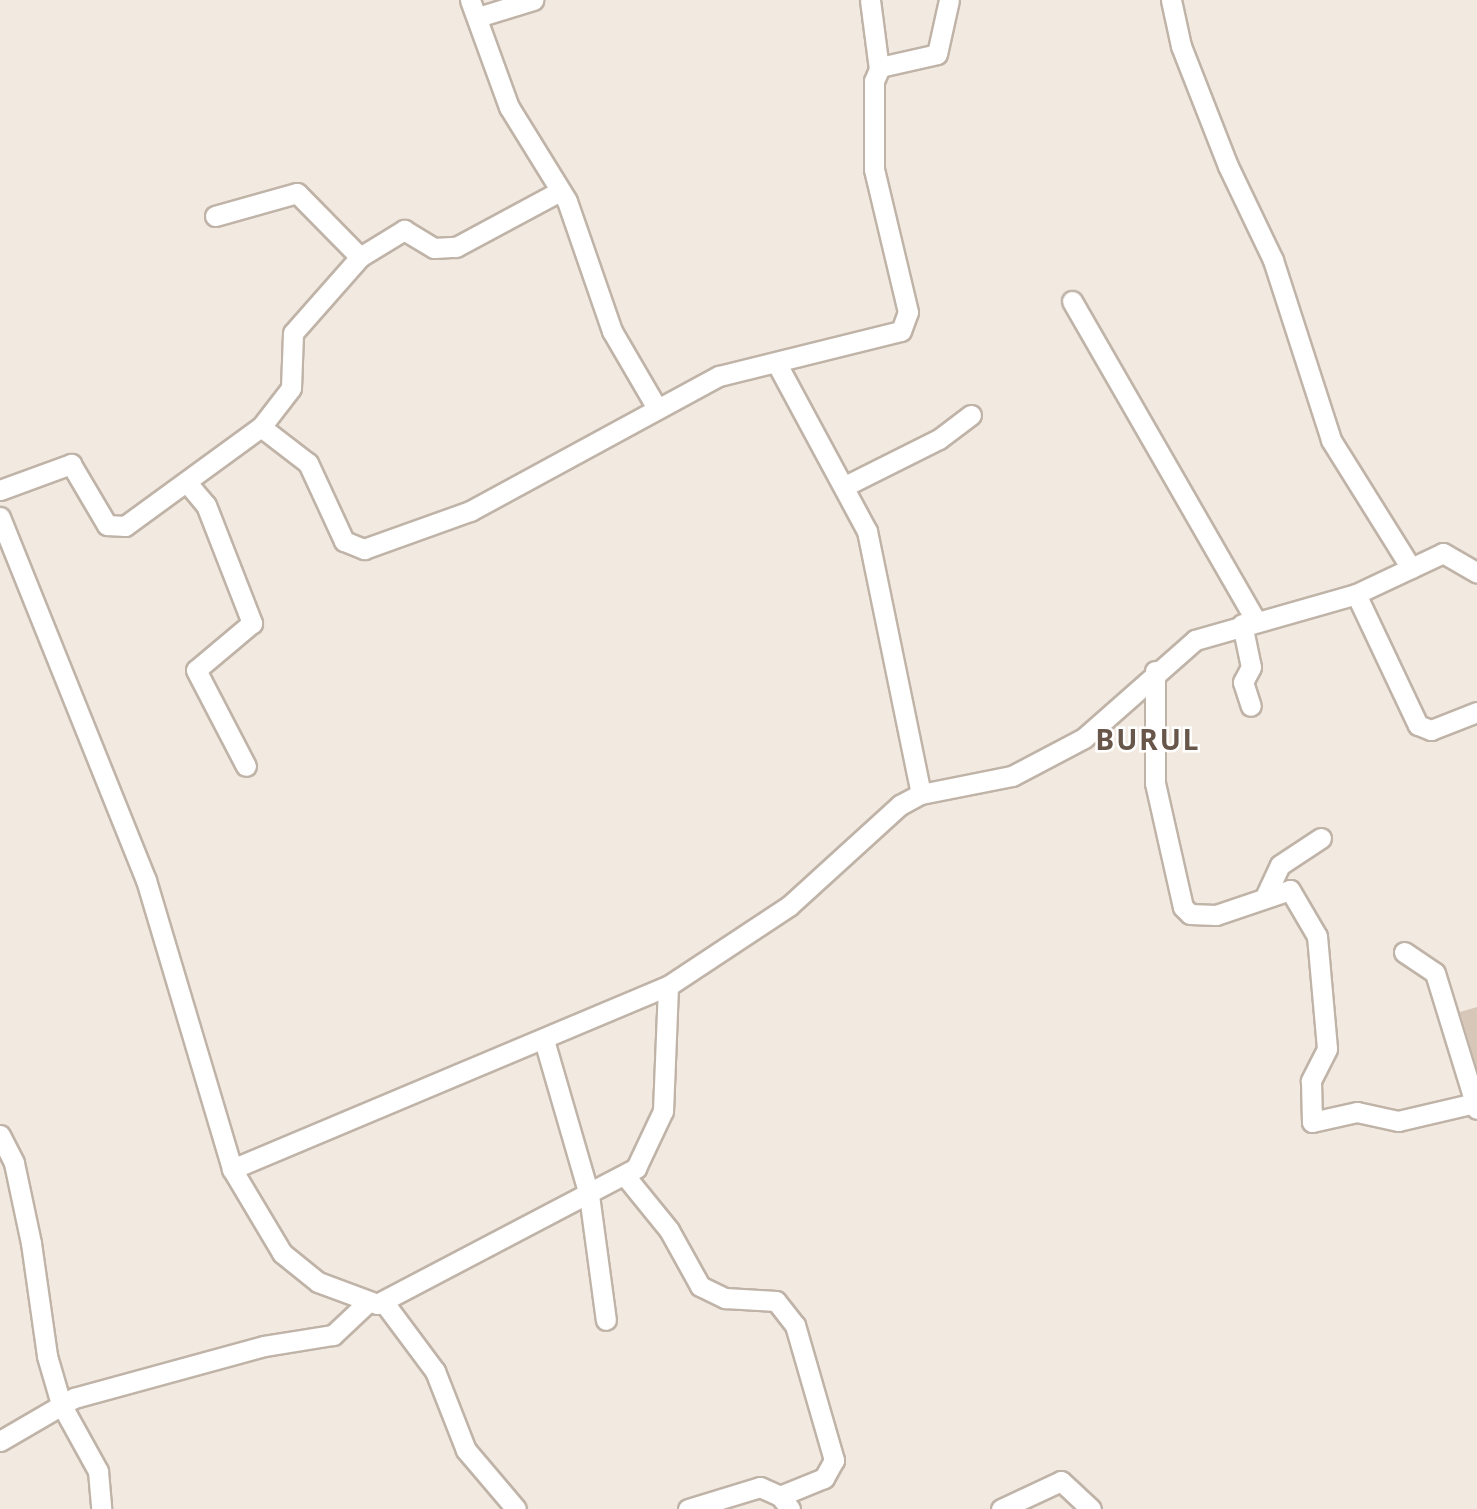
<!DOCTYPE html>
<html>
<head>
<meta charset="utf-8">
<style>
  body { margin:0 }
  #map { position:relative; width:1477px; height:1509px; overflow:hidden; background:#f2eae1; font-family:"Noto Sans",sans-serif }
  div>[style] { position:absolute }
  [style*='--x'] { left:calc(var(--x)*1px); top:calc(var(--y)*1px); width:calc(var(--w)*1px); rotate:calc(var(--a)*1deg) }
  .building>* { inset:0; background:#d7c7b9 }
  .roads { filter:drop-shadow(2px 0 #c0b3a7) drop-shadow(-2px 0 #c0b3a7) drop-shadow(0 2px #c0b3a7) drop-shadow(0 -2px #c0b3a7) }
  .minor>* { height:19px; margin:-9.5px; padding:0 9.5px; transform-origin:9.5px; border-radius:9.5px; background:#fff }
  span { translate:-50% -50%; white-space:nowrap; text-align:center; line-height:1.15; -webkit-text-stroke:5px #fff; paint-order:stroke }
  .district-label { font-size:28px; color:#675649; font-weight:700; letter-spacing:2px }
</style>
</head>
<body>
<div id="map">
  <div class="building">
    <div style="clip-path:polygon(1477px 1007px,1477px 1068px,1460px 1012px)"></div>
  </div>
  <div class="roads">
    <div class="minor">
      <div style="--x:470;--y:0;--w:114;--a:70"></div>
      <div style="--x:509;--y:107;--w:110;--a:58.3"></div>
      <div style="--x:567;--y:201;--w:138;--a:70.9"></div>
      <div style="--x:612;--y:331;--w:86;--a:59.8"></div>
      <div style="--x:870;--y:0;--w:70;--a:82.6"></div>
      <div style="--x:1171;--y:0;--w:47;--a:77.7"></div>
      <div style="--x:1181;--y:46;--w:129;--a:68.6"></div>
      <div style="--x:1228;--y:166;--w:104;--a:64.4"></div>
      <div style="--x:1273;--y:260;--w:189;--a:72.1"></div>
      <div style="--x:1331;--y:440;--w:151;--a:58"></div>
      <div style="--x:478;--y:17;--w:58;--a:-17.2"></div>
      <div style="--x:215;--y:216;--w:85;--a:-15.7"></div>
      <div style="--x:297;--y:193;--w:90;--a:45.5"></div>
      <div style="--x:1072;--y:301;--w:367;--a:60.1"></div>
      <div style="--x:777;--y:364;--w:190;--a:61.7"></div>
      <div style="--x:867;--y:531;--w:268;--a:78.4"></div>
      <div style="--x:261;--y:427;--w:59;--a:37.5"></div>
      <div style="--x:308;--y:463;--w:86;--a:65.2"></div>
      <div style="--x:344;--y:541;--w:22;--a:22"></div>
      <div style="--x:364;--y:549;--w:113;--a:-19.7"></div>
      <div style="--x:470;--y:511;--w:283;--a:-28.5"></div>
      <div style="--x:719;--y:376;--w:187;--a:-13.9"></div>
      <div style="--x:901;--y:331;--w:20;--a:-70"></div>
      <div style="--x:908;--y:312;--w:147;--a:-103.4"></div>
      <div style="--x:874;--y:169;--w:88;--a:-90"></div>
      <div style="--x:874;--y:81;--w:15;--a:-67"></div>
      <div style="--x:880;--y:67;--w:58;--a:-12.8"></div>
      <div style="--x:937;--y:54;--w:55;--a:-77.5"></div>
      <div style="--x:189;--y:485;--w:26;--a:50"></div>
      <div style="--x:206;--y:505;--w:127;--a:68.7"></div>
      <div style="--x:252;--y:623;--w:73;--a:140"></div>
      <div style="--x:196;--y:670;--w:108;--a:62.5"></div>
      <div style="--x:845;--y:486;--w:105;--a:-26.6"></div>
      <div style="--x:939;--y:439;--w:40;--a:-37"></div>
      <div style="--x:0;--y:490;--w:76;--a:-20.1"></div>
      <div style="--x:71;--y:464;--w:71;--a:59.5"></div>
      <div style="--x:107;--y:525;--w:18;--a:3"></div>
      <div style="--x:125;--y:526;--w:168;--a:-36.1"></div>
      <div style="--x:261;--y:427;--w:49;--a:-52.4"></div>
      <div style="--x:291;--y:388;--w:55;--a:-87.9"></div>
      <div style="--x:293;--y:333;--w:101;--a:-48.6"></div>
      <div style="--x:360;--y:257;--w:52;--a:-31.5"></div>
      <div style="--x:404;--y:230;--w:35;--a:31"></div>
      <div style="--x:434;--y:248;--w:22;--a:-3"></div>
      <div style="--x:456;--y:247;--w:118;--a:-28.3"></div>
      <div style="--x:0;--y:517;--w:391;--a:68.1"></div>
      <div style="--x:146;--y:880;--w:302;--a:73.4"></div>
      <div style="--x:232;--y:1169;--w:98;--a:59.2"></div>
      <div style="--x:282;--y:1253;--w:46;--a:38.9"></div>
      <div style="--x:318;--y:1282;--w:63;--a:20.4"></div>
      <div style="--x:377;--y:1304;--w:293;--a:-27.7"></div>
      <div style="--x:636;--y:1168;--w:63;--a:-64.7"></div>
      <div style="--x:663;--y:1111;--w:125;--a:-87.7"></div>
      <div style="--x:668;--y:986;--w:145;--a:-33.5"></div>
      <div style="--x:789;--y:906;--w:150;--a:-42.3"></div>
      <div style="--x:900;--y:805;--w:24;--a:-28"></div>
      <div style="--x:921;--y:794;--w:93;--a:-11.2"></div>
      <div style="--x:1012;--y:776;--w:81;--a:-27.8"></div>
      <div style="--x:1084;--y:738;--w:148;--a:-41.4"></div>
      <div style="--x:1195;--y:640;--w:167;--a:-15.9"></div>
      <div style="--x:1356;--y:594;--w:96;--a:-25.2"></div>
      <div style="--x:1443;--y:553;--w:39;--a:30"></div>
      <div style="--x:1356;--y:594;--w:145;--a:64.7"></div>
      <div style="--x:1418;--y:725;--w:14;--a:21"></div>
      <div style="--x:1431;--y:730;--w:49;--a:-21.4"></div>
      <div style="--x:1242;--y:624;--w:44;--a:78.2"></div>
      <div style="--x:1251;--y:667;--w:17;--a:118"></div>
      <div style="--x:1243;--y:682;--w:25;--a:72"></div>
      <div style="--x:1155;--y:671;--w:112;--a:90"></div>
      <div style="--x:1155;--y:783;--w:127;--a:77.3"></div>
      <div style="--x:1183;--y:907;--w:10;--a:45"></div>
      <div style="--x:1190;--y:914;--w:26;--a:2"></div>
      <div style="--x:1216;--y:915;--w:78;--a:-18.7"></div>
      <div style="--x:1290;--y:890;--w:53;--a:59.6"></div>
      <div style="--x:1317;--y:936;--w:113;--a:84.9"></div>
      <div style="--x:1327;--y:1049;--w:36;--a:117"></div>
      <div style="--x:1311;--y:1081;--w:41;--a:88.6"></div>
      <div style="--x:1312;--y:1122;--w:46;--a:-12.5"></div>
      <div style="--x:1357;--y:1112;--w:42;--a:12.4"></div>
      <div style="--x:1398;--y:1121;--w:79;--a:-13.2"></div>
      <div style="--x:1475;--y:1103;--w:6;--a:72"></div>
      <div style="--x:1265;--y:897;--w:35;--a:-65"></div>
      <div style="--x:1280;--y:865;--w:49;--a:-33.4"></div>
      <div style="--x:1404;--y:952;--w:37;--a:34"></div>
      <div style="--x:1435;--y:973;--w:136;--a:72.9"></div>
      <div style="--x:544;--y:1040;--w:161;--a:73.8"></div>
      <div style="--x:589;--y:1195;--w:126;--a:82.3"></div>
      <div style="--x:0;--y:1135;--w:31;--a:63"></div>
      <div style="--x:14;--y:1163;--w:82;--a:78"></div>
      <div style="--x:31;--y:1243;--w:114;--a:81.9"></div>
      <div style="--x:47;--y:1356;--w:50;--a:73.7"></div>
      <div style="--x:61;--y:1404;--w:77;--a:61.1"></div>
      <div style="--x:98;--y:1471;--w:38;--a:85"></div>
      <div style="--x:232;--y:1169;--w:473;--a:-22.8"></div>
      <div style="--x:626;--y:1177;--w:68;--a:50.9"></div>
      <div style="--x:669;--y:1230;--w:64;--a:61"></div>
      <div style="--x:700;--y:1286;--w:28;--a:26"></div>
      <div style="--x:725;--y:1298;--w:51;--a:3.4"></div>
      <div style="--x:776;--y:1301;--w:31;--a:52"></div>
      <div style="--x:795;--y:1325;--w:141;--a:73.9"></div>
      <div style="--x:834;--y:1460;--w:21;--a:119"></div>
      <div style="--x:824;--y:1478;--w:48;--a:157.8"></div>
      <div style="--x:385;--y:1304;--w:84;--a:53.3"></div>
      <div style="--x:435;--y:1371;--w:85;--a:68.6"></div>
      <div style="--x:466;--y:1450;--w:77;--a:49.7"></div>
      <div style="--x:0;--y:1441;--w:86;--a:-30.2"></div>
      <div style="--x:74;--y:1398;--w:197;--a:-15.3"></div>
      <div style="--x:264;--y:1346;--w:70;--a:-9.1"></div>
      <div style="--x:333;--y:1335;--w:47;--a:-43.3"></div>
      <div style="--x:688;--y:1509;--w:75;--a:-17"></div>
      <div style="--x:760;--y:1487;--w:22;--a:24"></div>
      <div style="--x:780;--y:1496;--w:16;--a:52"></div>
      <div style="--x:1001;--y:1509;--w:66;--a:-25"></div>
      <div style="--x:1061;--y:1481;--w:41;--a:43"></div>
    </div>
  </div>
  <div class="district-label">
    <span style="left:1148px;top:739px">BURUL</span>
  </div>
</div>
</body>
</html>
